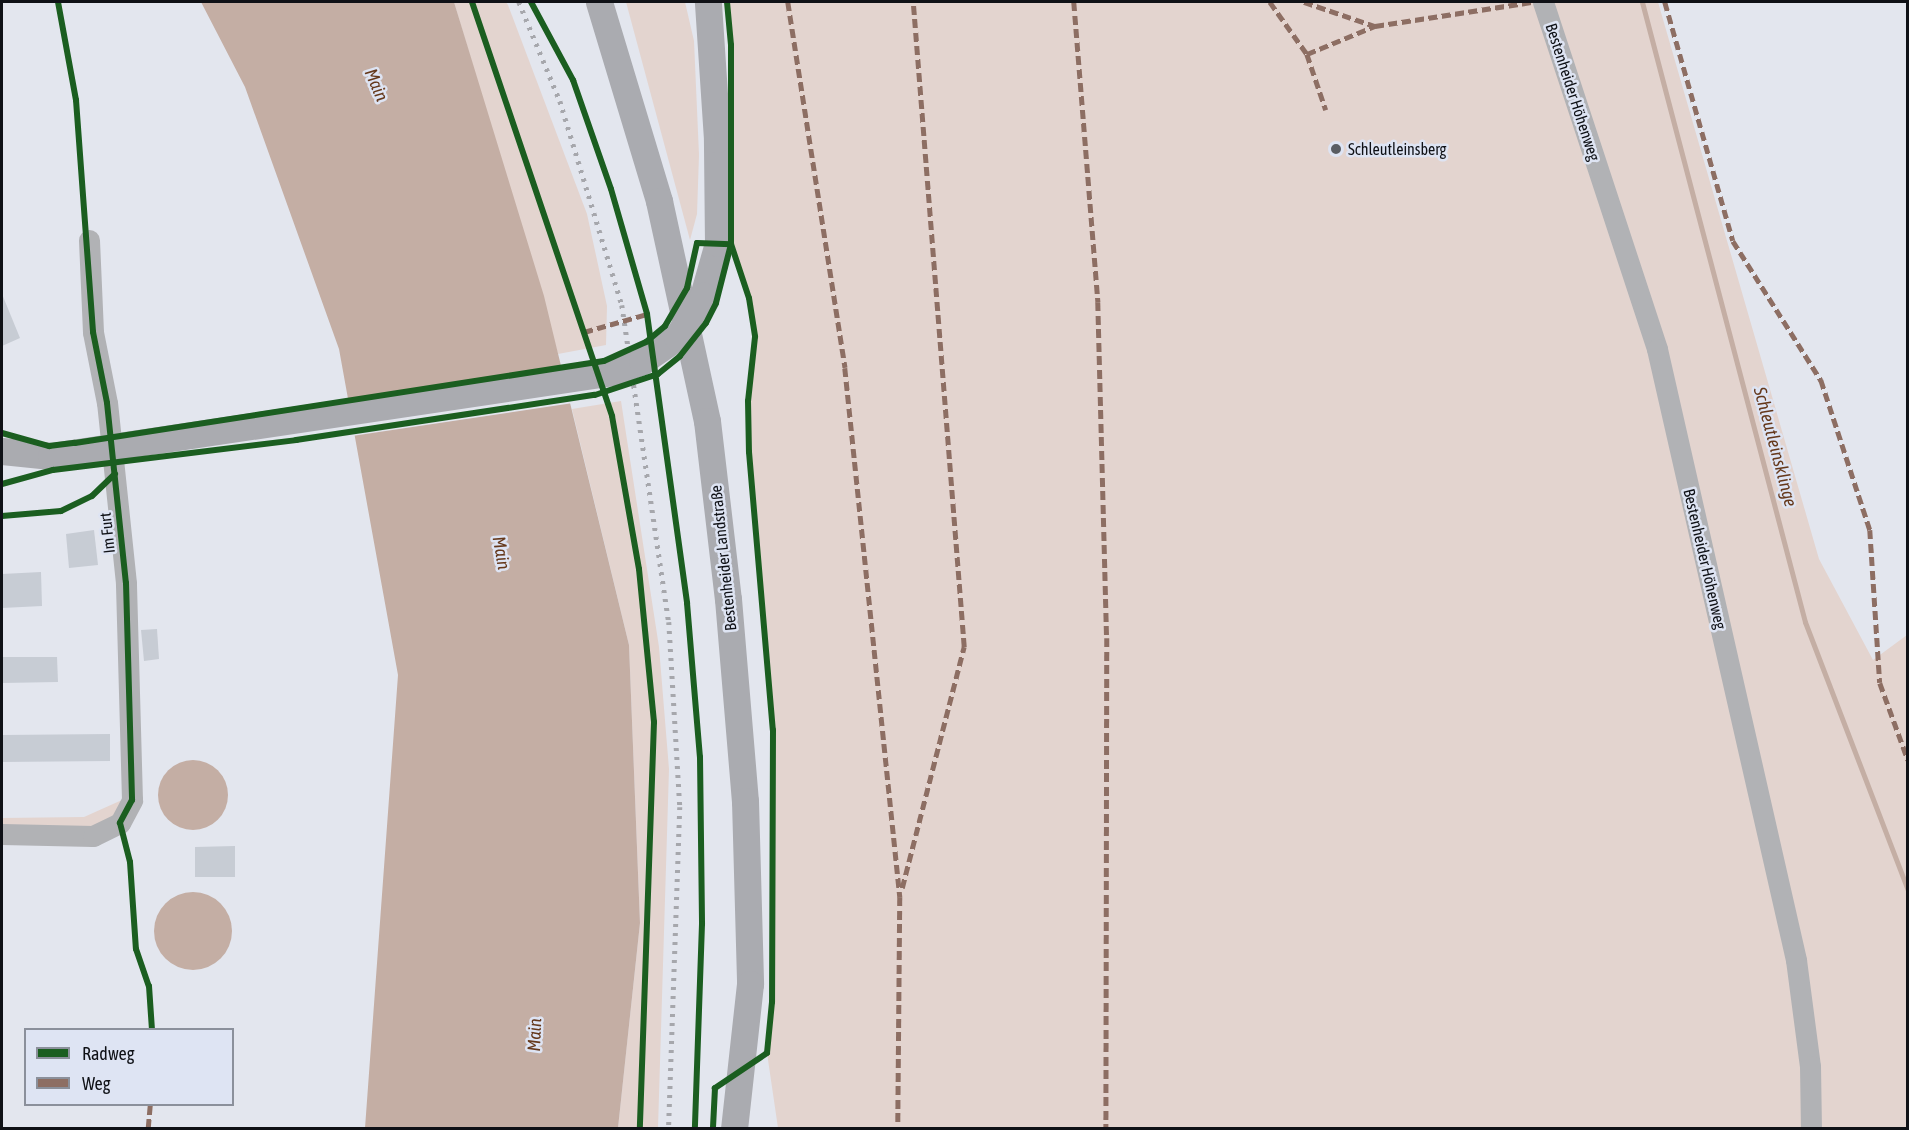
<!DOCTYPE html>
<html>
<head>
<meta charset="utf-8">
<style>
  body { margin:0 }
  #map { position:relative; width:1909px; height:1130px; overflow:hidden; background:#e3e6ee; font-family:"Asap Condensed",sans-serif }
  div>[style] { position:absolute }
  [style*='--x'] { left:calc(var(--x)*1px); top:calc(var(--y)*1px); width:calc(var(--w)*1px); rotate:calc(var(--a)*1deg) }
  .green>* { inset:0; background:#e3d4cf }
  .water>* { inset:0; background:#c4aea4 }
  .round { border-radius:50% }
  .pier>* { inset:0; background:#e3e6ee }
  .stream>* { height:5px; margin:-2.5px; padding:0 2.5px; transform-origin:2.5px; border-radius:2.5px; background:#c4aea4 }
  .building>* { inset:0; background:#c7ccd4 }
  .minor>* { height:21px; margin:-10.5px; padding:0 10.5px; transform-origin:10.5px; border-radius:10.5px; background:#b1b2b5 }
  .major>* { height:27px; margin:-13.5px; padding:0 13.5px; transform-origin:13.5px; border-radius:13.5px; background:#aaabb0 }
  .rail>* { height:4.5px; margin-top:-2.25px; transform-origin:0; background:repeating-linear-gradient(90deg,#a6a7ac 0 3px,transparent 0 9px) }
  .major-bridge>* { height:27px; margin:-13.5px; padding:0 13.5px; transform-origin:13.5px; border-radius:13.5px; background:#aaabb0 }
  .quiet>* { height:4.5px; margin-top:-2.25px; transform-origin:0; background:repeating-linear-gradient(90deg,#8d6e63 0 9px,transparent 0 13.5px) }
  .cycleway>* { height:6px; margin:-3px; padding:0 3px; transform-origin:3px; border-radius:3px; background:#1b5e20 }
  .dots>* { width:16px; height:16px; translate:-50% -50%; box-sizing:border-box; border:3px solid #dee4f3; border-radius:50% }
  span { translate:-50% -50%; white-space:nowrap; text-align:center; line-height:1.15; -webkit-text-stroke:5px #dee4f3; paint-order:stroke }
  .street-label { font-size:16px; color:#0f1116 }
  .poi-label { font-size:16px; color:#0f1116 }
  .left { translate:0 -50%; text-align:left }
  .water-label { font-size:18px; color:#65381b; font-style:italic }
  .frame { position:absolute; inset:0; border:3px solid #0f1116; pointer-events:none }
  .legend { position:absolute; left:24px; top:1028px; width:210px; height:78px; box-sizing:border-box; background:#dee4f3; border:2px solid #8b909b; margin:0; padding:8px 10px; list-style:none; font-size:18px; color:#0f1116 }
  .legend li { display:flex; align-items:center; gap:12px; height:30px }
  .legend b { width:30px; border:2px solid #8b909b }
</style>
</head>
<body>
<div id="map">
  <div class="green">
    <div style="clip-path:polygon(454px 2px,506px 2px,508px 5px,587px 214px,607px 306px,606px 345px,558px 354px)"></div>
    <div style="clip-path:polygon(626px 2px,685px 2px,694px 41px,699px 155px,697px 214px,690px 240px)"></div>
    <div style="clip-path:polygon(727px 2px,1658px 2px,1819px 559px,1873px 660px,1907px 635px,1907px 1128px,778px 1128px,767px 1053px,772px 1002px,773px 730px,749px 452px,749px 401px,755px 337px,749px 298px,731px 244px,731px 45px)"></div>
    <div style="clip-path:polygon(621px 401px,659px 647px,669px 769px,658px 1128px,618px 1128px,640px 923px,629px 645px,572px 409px)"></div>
    <div style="clip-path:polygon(122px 800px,119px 813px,102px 827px,2px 826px,2px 818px,84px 817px)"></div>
  </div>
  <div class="water">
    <div style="clip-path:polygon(201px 2px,454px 2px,544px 296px,629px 645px,640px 923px,618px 1128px,365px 1128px,398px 675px,339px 349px,245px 87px)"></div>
    <div class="round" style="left:158px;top:760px;width:70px;height:70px"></div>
    <div class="round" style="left:154px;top:892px;width:78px;height:78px"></div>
  </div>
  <div class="pier">
    <div style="clip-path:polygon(564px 365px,573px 403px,352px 436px,345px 399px)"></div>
  </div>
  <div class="stream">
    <div style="--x:1642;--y:2;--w:641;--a:75.27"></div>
    <div style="--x:1805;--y:622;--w:288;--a:69"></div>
  </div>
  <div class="building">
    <div style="clip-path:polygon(2px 294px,20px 338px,2px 346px)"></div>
    <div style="clip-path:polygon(94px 530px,98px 565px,69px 568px,66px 534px)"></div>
    <div style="clip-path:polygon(41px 572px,42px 606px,2px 608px,2px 574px)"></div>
    <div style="clip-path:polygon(157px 629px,159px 659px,144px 661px,141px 630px)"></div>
    <div style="clip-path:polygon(2px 657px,57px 657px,58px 682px,2px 683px)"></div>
    <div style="clip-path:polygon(110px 734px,110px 761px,2px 762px,2px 735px)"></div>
    <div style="clip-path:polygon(235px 846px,235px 877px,195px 877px,195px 847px)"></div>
  </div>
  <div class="minor">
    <div style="--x:1543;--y:2;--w:365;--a:71.8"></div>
    <div style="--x:1657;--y:349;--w:627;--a:77.18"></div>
    <div style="--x:1796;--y:960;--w:107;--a:82.5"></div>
    <div style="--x:1810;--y:1066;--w:62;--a:89.1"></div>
    <div style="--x:2;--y:834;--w:91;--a:1.3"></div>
    <div style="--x:93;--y:836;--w:30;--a:-26"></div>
    <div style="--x:120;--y:823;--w:26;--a:-62"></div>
    <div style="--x:132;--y:800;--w:217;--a:-91.6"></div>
    <div style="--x:126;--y:583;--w:181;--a:-96"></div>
    <div style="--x:107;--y:403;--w:72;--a:-101.2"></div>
    <div style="--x:93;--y:332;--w:92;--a:-92.5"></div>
  </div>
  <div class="major">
    <div style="--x:599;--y:2;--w:208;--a:73.2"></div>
    <div style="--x:659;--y:201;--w:225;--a:77.7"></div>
    <div style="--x:707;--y:421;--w:179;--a:83.3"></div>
    <div style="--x:728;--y:599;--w:203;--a:85.2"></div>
    <div style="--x:745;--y:801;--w:183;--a:88.4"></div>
    <div style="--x:750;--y:984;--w:145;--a:96.3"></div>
    <div style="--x:703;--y:296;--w:55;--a:-74.2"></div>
    <div style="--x:718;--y:243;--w:104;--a:-90.6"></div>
    <div style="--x:717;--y:139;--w:137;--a:-93.8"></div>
    <div style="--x:2;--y:451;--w:49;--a:5.8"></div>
  </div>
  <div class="rail">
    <div style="--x:519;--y:2;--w:107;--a:67.5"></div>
    <div style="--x:560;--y:101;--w:213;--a:73.1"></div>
    <div style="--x:622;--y:305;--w:320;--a:81.6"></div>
    <div style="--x:669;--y:622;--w:185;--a:86.6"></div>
    <div style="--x:680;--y:807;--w:321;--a:92"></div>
  </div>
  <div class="major-bridge">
    <div style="--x:51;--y:456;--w:569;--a:-8.49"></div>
    <div style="--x:614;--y:372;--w:30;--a:-21"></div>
    <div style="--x:642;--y:361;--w:42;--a:-34.4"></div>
    <div style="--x:677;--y:337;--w:49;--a:-57.6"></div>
  </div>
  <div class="quiet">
    <div style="--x:788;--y:2;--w:370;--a:81.1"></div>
    <div style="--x:845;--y:368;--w:532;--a:84.06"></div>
    <div style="--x:900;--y:897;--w:231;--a:90.5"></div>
    <div style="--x:1074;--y:2;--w:301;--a:85.4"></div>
    <div style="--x:1098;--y:302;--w:336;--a:88.5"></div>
    <div style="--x:1107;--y:638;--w:490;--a:90.1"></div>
    <div style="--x:1270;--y:2;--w:64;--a:54.6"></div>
    <div style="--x:1307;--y:54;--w:59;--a:71.3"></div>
    <div style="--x:1304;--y:2;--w:75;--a:18.7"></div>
    <div style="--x:1665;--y:2;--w:248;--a:74.1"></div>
    <div style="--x:1733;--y:241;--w:165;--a:57.7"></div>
    <div style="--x:1821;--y:380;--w:158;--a:71.9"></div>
    <div style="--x:1870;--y:530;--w:153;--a:86.3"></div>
    <div style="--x:1880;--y:683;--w:82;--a:70"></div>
    <div style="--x:1307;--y:54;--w:74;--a:-22.4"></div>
    <div style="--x:1375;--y:26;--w:158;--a:-8.7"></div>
    <div style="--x:584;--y:332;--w:66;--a:-15.9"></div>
    <div style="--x:902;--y:888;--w:249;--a:-75.6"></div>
    <div style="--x:964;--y:647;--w:647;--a:-94.52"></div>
    <div style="--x:148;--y:1128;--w:24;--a:-85"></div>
  </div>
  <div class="cycleway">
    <div style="--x:58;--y:2;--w:100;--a:79.6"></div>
    <div style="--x:76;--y:100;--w:233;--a:85.8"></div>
    <div style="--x:93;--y:332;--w:72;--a:78.8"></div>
    <div style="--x:107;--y:403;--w:181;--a:84"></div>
    <div style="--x:126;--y:583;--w:217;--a:88.4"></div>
    <div style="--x:132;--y:800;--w:26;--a:118"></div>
    <div style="--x:120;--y:823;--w:40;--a:75.6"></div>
    <div style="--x:130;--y:862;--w:87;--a:86.1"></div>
    <div style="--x:136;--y:949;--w:39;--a:71"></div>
    <div style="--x:149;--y:986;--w:44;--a:86.1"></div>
    <div style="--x:472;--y:2;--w:437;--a:71.3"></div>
    <div style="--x:612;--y:416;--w:155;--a:80"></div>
    <div style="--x:639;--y:569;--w:154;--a:84.4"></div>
    <div style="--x:654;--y:722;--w:406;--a:92"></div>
    <div style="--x:531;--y:2;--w:89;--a:61.7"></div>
    <div style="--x:573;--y:80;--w:115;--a:70.8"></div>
    <div style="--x:611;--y:189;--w:130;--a:73.9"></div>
    <div style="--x:647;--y:314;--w:292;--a:82.1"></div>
    <div style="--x:687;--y:603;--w:155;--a:85.2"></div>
    <div style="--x:700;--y:757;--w:167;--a:89.3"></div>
    <div style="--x:702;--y:924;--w:204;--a:92"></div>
    <div style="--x:2;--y:433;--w:49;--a:15.5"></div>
    <div style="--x:49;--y:446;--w:26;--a:-7"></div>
    <div style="--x:75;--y:443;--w:535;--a:-8.81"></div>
    <div style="--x:604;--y:361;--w:46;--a:-24.3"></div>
    <div style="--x:646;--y:342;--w:25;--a:-40"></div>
    <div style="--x:665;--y:326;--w:44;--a:-59.9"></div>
    <div style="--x:687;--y:288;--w:46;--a:-77.5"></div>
    <div style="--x:697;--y:243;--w:34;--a:2"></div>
    <div style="--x:731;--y:244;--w:57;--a:71.6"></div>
    <div style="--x:749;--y:298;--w:39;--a:81"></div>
    <div style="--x:755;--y:337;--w:64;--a:96.2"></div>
    <div style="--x:748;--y:401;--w:51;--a:88.9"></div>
    <div style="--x:749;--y:452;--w:279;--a:85.1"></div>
    <div style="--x:773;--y:730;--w:272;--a:90.2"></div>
    <div style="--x:772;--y:1002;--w:51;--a:95.6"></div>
    <div style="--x:767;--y:1053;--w:63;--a:146.1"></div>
    <div style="--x:715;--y:1088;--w:40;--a:92.9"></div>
    <div style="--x:2;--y:484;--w:53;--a:-15.4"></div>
    <div style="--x:53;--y:470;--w:245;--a:-7"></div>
    <div style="--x:296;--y:440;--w:302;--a:-8.6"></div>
    <div style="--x:595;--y:395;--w:66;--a:-18.4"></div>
    <div style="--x:658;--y:374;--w:28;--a:-39"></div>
    <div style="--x:680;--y:356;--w:42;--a:-51.8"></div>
    <div style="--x:706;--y:323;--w:22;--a:-63"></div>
    <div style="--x:716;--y:303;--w:61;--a:-75.7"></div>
    <div style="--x:731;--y:244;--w:199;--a:-90"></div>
    <div style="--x:731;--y:45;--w:43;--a:-95.3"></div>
    <div style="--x:2;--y:516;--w:59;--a:-4.8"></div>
    <div style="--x:61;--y:511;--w:34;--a:-26"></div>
    <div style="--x:92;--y:496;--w:32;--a:-44"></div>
  </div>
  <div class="dots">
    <div style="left:1336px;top:149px;background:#595c62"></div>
  </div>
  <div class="street-label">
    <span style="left:1573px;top:92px;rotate:72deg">Bestenheider Höhenweg</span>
    <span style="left:107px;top:533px;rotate:-96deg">Im Furt</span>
    <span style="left:723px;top:558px;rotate:-96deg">Bestenheider Landstraße</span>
    <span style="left:1705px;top:559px;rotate:77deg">Bestenheider Höhenweg</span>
  </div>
  <div class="poi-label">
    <span class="left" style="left:1348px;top:149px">Schleutleinsberg</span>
  </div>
  <div class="water-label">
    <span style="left:376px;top:85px;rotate:67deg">Main</span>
    <span style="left:1775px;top:447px;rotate:75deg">Schleutleinsklinge</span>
    <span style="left:501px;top:553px;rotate:80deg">Main</span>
    <span style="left:535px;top:1035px;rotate:-88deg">Main</span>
  </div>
  <div class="frame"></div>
  <ul class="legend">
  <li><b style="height:8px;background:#1b5e20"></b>Radweg</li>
  <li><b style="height:8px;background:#8d6e63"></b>Weg</li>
  </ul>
</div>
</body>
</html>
